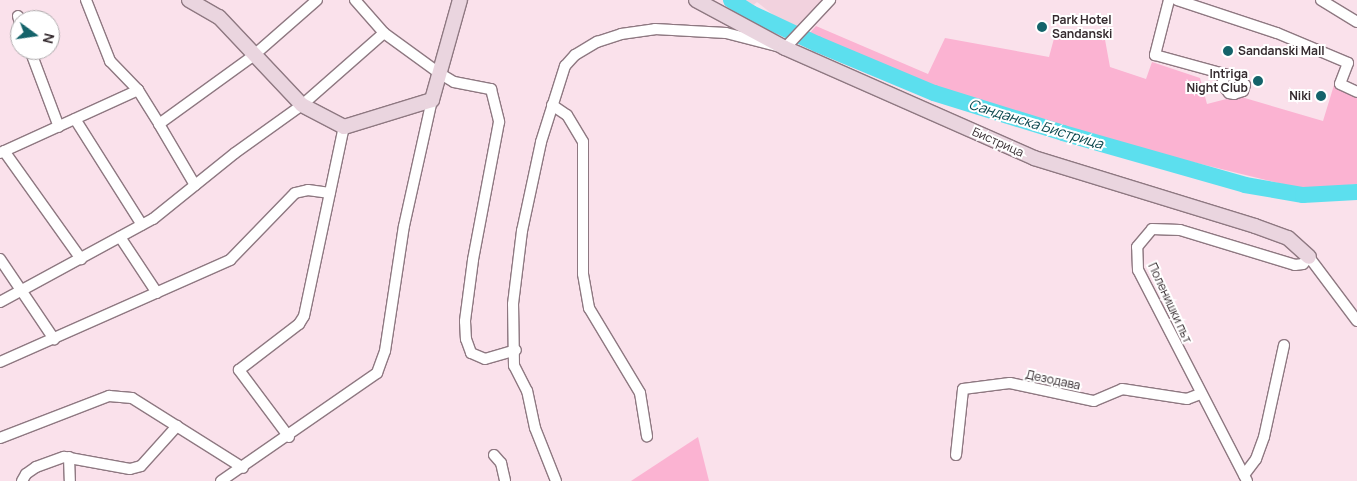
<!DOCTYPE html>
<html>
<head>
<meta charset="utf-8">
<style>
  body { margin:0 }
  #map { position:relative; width:1357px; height:481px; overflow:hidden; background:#fae1eb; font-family:Manrope,sans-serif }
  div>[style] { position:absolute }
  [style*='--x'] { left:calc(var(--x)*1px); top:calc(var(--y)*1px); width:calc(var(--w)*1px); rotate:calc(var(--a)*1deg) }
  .built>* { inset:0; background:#f2d2de }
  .green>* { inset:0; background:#fbb3d2 }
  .river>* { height:16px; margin:-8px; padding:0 8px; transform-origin:8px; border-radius:8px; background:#5cdfee }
  .roads { filter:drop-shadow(1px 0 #8e7881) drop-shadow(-1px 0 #8e7881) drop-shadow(0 1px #8e7881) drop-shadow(0 -1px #8e7881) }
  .street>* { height:10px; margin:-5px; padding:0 5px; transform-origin:5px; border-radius:5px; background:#fff }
  .secondary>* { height:14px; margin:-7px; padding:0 7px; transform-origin:7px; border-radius:7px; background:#ead5df }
  .dots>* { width:14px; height:14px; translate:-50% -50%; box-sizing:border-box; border:2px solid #fff; border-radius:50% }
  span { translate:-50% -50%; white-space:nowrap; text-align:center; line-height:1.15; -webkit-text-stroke:4px #fff; paint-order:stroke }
  .poi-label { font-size:12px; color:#352b2f; font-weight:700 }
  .left { translate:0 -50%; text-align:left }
  .right { translate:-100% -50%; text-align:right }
  .street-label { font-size:12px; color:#352b2f }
  .water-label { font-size:14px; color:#09474d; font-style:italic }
  .north { position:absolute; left:10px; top:10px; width:50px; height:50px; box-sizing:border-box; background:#fff; border:1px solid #aeaaac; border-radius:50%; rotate:104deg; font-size:14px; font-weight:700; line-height:20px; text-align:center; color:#352b2f }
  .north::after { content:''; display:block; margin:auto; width:18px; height:22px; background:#14636a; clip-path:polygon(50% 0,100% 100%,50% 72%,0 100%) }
</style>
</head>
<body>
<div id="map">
  <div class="built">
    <div style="clip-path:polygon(736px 0,822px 0,794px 31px,757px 2px,749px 9px)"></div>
  </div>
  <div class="green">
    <div style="clip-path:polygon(816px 26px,928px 74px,945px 38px,1049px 57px,1056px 31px,1104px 34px,1110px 67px,1146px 79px,1152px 62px,1200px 78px,1207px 104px,1238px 96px,1323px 121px,1334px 85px,1357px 98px,1357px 184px,1307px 190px,1103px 140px,924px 84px,807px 36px)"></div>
    <div style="clip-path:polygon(698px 437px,709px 481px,631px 481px)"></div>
  </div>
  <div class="river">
    <div style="--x:731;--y:0;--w:24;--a:33"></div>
    <div style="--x:751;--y:13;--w:73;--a:25.2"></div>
    <div style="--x:817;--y:44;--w:127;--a:22.7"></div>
    <div style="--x:934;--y:93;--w:135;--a:17.2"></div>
    <div style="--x:1063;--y:133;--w:189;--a:15.9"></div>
    <div style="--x:1245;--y:185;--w:59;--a:9.8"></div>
    <div style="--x:1303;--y:195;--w:54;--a:-3.2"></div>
  </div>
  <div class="roads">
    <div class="street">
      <div style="--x:86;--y:0;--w:66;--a:68.5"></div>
      <div style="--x:110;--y:61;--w:40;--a:46"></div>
      <div style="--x:355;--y:0;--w:44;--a:48.7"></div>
      <div style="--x:384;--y:33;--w:68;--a:36"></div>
      <div style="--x:439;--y:73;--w:17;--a:31"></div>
      <div style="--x:454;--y:82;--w:38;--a:11"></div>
      <div style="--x:491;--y:89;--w:34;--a:76"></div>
      <div style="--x:499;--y:122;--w:140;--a:100.7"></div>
      <div style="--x:473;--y:260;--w:62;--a:97.5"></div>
      <div style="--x:465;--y:321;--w:18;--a:87"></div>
      <div style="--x:466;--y:339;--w:15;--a:70"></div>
      <div style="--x:471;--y:353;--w:15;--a:23"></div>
      <div style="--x:485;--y:359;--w:32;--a:-16"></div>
      <div style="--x:1169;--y:0;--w:57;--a:104.3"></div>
      <div style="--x:1155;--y:55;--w:87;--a:15.3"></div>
      <div style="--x:1239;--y:78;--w:9;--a:49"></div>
      <div style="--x:1245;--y:85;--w:6;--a:108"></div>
      <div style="--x:1243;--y:91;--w:9;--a:162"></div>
      <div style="--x:1234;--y:94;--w:5;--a:-169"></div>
      <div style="--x:1229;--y:93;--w:11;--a:-128"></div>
      <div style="--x:1222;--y:84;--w:9;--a:-72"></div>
      <div style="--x:1177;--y:0;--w:105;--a:18.3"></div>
      <div style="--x:1277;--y:33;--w:77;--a:22.9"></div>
      <div style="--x:1348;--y:63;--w:22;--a:111"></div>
      <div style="--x:1340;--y:84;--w:19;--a:25"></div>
      <div style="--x:1321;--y:0;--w:42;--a:31.4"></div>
      <div style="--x:18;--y:16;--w:7;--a:74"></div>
      <div style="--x:30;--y:50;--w:82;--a:69.4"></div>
      <div style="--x:552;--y:105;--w:18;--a:34"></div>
      <div style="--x:567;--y:115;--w:31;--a:59"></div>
      <div style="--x:583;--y:142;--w:132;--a:90"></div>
      <div style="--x:583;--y:274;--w:35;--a:80"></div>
      <div style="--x:589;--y:308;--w:99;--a:59"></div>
      <div style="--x:640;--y:393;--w:44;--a:80.8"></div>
      <div style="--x:75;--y:119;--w:125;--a:57.7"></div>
      <div style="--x:159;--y:124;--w:71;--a:59.5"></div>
      <div style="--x:4;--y:151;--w:133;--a:54.5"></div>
      <div style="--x:0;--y:153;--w:152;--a:-24.5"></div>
      <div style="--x:138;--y:90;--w:40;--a:58"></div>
      <div style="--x:159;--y:124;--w:116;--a:-35.9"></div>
      <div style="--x:253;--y:56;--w:85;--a:-41.2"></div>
      <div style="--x:120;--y:237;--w:67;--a:56.5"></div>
      <div style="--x:0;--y:259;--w:97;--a:56"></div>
      <div style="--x:0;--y:302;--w:174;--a:-28.5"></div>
      <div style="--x:153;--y:219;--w:105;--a:-38.8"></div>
      <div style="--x:235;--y:153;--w:82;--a:-35.6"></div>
      <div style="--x:302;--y:105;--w:109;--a:-41.3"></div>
      <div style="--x:0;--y:362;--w:252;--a:-23.9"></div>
      <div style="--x:230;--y:260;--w:93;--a:-45.9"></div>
      <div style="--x:295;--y:193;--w:13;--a:-13"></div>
      <div style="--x:308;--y:190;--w:22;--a:8"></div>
      <div style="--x:289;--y:437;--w:84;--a:-126.7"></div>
      <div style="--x:239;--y:370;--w:76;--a:-37.5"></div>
      <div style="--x:299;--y:324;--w:9;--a:-58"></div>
      <div style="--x:304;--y:316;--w:193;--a:-78.1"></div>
      <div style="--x:0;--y:438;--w:117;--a:-21.1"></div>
      <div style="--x:109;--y:396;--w:23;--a:5"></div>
      <div style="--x:132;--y:398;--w:131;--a:32.2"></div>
      <div style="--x:494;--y:455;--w:11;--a:49"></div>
      <div style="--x:501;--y:463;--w:18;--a:77"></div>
      <div style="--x:956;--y:455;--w:66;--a:-83.9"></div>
      <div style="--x:963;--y:389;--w:47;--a:-7.3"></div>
      <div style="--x:1010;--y:383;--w:86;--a:12.1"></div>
      <div style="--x:1094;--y:401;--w:30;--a:-23"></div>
      <div style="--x:1122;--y:389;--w:66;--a:8.7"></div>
      <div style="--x:1187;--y:399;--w:14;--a:-21"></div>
      <div style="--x:69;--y:457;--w:24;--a:88"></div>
      <div style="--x:1244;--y:475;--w:20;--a:-53"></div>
      <div style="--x:1256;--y:459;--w:23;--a:-70"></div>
      <div style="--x:1264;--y:437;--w:94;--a:-77.7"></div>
      <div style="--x:22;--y:481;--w:8;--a:-60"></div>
      <div style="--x:26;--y:474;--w:12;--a:-35"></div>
      <div style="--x:36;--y:467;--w:30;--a:-20"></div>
      <div style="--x:64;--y:457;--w:67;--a:10.3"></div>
      <div style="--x:130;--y:469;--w:11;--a:-15"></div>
      <div style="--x:141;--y:466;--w:54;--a:-48"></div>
      <div style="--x:221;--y:481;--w:190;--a:-34.7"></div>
      <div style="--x:377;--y:373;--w:23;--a:-70"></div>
      <div style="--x:385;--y:351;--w:126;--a:-81.4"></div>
      <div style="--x:404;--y:226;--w:129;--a:-77.5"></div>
      <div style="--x:556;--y:481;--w:57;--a:-111.6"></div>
      <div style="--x:535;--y:428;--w:38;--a:-102"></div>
      <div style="--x:527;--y:391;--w:28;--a:-117"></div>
      <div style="--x:514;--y:366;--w:62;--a:-90.9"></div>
      <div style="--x:513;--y:304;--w:74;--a:-83"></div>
      <div style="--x:522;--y:231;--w:91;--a:-77.9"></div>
      <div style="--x:541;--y:142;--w:80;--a:-72.5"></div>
      <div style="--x:565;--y:66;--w:15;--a:-48"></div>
      <div style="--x:575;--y:55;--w:26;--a:-31"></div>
      <div style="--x:597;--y:42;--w:25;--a:-18"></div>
      <div style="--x:621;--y:34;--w:34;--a:-8"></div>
      <div style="--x:655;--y:29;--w:71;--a:3.2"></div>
      <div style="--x:726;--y:33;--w:61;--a:14.3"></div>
      <div style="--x:785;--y:48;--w:66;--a:-46.8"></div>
      <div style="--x:1247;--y:481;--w:237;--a:-117.3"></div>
      <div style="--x:1138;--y:270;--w:23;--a:-92"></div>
      <div style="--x:1137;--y:247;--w:23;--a:-50"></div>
      <div style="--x:1152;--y:229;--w:28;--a:2"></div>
      <div style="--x:1180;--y:230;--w:120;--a:16.9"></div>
      <div style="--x:1295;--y:265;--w:8;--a:-7"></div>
      <div style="--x:1303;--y:264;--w:9;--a:-49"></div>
      <div style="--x:1309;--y:257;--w:80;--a:53.1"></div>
    </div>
    <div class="secondary">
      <div style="--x:189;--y:0;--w:34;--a:30"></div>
      <div style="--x:219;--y:17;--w:121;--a:46.7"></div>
      <div style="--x:302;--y:105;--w:47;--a:27.6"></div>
      <div style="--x:344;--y:127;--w:92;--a:-17.1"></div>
      <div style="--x:432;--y:100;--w:104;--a:-74.4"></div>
      <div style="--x:696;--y:0;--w:101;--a:28.3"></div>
      <div style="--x:785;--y:48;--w:272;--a:23.8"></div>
      <div style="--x:1034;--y:158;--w:231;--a:17.1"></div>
      <div style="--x:1255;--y:226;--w:35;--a:20"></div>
      <div style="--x:1288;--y:238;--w:28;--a:42"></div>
    </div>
  </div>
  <div class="dots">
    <div style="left:1042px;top:27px;background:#14636a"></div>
    <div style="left:1228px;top:51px;background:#14636a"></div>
    <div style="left:1258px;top:81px;background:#14636a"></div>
    <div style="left:1321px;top:96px;background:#14636a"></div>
  </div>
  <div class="poi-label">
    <span class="left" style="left:1052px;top:27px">Park Hotel<br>Sandanski</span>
    <span class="left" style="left:1238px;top:51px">Sandanski Mall</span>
    <span class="right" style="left:1248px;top:81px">Intriga<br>Night Club</span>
    <span class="right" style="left:1311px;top:96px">Niki</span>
  </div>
  <div class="street-label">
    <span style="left:998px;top:142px;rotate:24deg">Бистрица</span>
    <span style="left:1170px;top:303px;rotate:65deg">Поленишки път</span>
    <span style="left:1053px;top:380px;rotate:12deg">Дезодава</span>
  </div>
  <div class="water-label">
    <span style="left:1036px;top:124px;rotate:17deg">Санданска Бистрица</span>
  </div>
  <div class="north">N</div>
</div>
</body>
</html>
